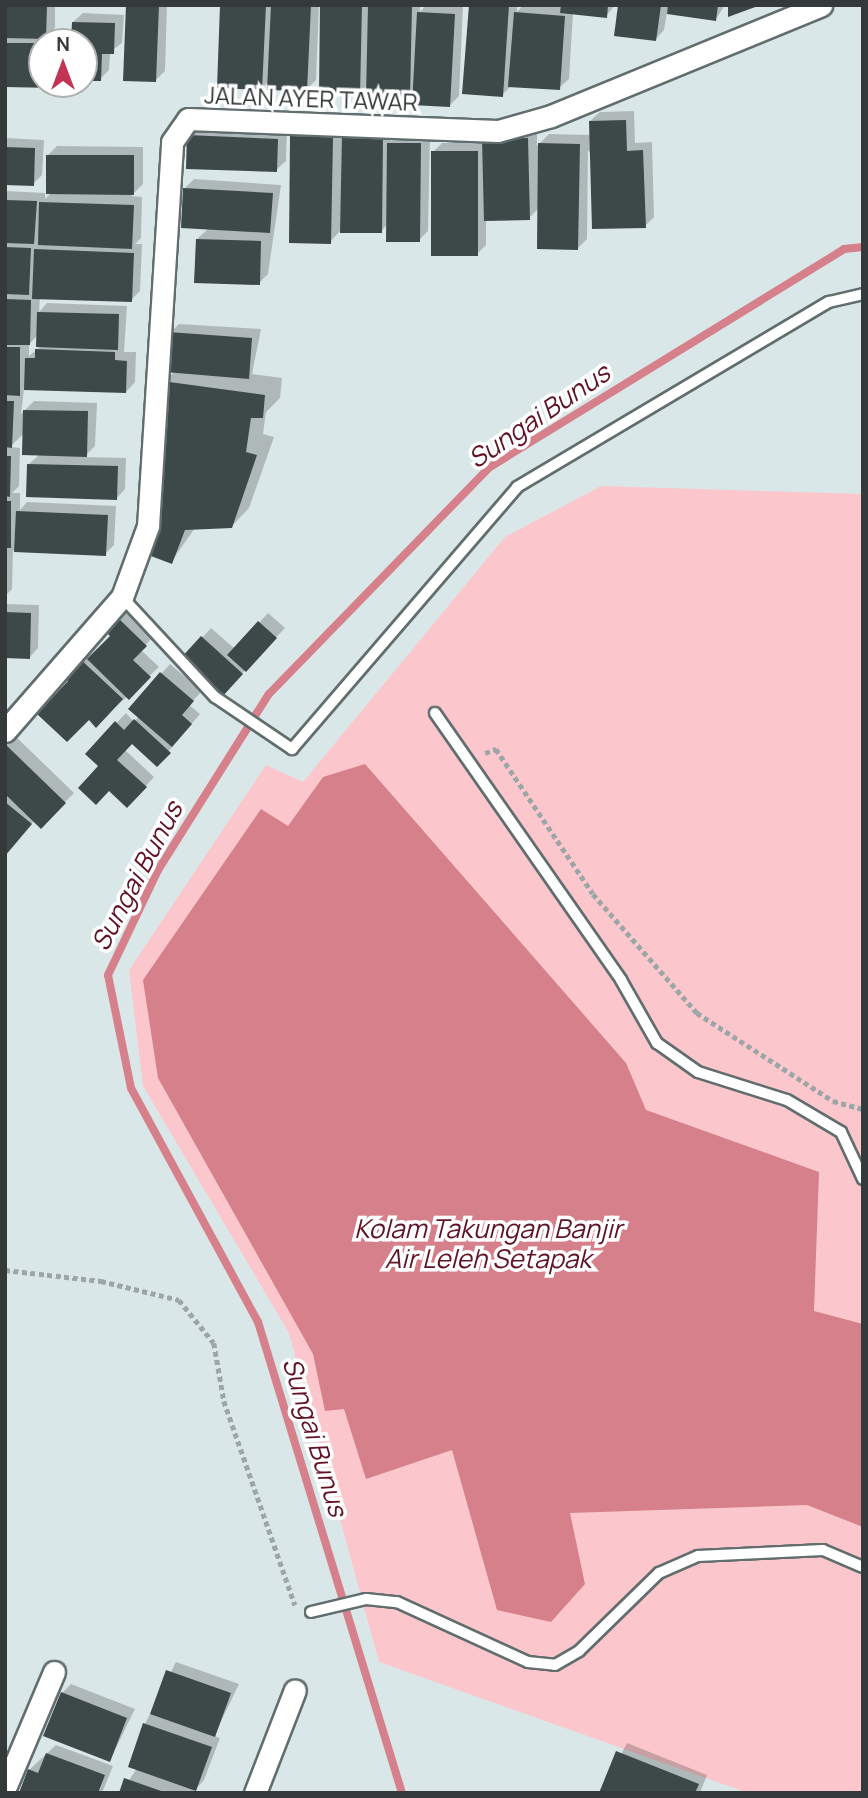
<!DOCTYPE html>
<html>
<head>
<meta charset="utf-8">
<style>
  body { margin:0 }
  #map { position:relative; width:868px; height:1798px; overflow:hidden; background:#dae7e8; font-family:Manrope,sans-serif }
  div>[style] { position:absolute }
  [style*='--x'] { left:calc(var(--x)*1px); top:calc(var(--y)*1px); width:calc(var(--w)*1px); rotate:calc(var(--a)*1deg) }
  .green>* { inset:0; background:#fbc7cc }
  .water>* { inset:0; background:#d5808a }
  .shadow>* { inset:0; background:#0003 }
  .stream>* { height:8px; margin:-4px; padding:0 4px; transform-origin:4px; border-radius:4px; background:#d5808a }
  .building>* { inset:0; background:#3d4849 }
  .path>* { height:4.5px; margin-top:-2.25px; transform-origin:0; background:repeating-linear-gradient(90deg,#9ca6a7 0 5px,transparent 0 8.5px) }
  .roads { filter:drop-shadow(2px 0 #626d6e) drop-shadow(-2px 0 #626d6e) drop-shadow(0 2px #626d6e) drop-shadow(0 -2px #626d6e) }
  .lane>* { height:10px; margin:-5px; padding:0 5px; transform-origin:5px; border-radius:5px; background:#fff }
  .street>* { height:21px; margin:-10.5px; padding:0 10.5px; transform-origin:10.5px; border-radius:10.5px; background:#fff }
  span { translate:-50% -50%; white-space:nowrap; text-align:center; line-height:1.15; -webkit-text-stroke:7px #fff; paint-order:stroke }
  .street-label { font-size:24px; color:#343939 }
  .water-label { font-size:26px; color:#601325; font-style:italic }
  .frame { position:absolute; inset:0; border:7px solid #343939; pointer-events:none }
  .north { position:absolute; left:28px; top:28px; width:70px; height:70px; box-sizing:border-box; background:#fff; border:2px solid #aeb0b0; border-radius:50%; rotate:0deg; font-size:19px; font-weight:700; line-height:28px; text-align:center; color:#343939 }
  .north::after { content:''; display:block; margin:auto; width:24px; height:32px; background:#c33353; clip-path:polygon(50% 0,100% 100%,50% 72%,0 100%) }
</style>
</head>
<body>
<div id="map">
  <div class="green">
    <div style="clip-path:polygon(601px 486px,863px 494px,863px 1793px,748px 1793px,379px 1662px,289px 1333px,143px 1086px,129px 970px,266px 765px,303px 782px,505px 537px)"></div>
  </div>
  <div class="water">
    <div style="clip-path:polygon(365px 764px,626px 1063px,646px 1110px,819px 1172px,814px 1311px,863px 1324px,863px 1527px,807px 1505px,570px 1513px,585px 1584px,551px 1622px,497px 1610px,452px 1450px,366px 1479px,344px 1409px,325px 1411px,313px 1354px,158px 1078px,143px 980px,261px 809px,288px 826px,323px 777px)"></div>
  </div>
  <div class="shadow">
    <div style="clip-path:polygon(5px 5px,55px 5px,55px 28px,48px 35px,64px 35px,64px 42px,42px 42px,42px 84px,54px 86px,5px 86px)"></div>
    <div style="clip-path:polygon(127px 5px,167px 5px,165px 71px,156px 80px)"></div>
    <div style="clip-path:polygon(222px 5px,319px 5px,316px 80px,306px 90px,270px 80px,262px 88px)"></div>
    <div style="clip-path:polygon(322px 5px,420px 5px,420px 12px,426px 5px,463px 5px,459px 96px,450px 105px,415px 91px,409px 97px,368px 85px,359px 93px)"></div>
    <div style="clip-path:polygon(471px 5px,517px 5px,517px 12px,523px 5px,615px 5px,606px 16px,573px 13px,569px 79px,559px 88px,512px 85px,502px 95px)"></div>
    <div style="clip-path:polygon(620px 5px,725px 5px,716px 19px,667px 12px,664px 30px,655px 40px)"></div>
    <div style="clip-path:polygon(83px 13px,124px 15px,122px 43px,110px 52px,109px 70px,100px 79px,84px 79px,84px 42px,72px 42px,73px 22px)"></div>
    <div style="clip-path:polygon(634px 111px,635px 143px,652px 142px,654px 217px,645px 226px,588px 150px,587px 239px,578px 248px,539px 208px,529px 218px,486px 219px,486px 245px,477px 254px,433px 152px,442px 143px,484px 143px,537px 130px,537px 146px,549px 134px,591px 135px,590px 121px,600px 112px)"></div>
    <div style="clip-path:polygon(353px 126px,391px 127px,391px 141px,398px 134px,430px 134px,428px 231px,419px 240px,388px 224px,381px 231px,340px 231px,330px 242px,292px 137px,301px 128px,341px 128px,341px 138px)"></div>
    <div style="clip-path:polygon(198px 127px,287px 130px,286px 161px,276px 170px,189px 136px)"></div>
    <div style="clip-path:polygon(5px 138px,44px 140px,42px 175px,33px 184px,5px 183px)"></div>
    <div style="clip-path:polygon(evenodd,57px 146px,143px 147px,143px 184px,131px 196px,142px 197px,141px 238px,135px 244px,142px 244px,140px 291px,131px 300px,40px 297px,39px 312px,47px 303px,127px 306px,124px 352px,136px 352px,135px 382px,126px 392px,24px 389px,21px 414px,34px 401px,97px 403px,95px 446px,84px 457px,126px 458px,125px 489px,116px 499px,29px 464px,40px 454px,24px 433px,10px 447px,20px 448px,19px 486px,12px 493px,20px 493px,20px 510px,27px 502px,116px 506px,114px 545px,105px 554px,13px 550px,12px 589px,5px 596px,5px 191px,45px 193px,45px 199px,51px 193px,48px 155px,57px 146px,38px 335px,41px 346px,29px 356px,29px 344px,38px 335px)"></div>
    <div style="clip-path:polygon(194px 179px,281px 185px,268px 274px,259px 283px,197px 239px,209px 228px,185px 188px)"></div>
    <div style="clip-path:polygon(179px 324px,261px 329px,252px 374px,282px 378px,280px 398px,266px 412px,263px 434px,274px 437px,249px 508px,231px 527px,195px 528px,171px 562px,164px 382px,175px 371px,170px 333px)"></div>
    <div style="clip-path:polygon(5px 604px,39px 605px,38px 648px,29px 658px,5px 657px)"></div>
    <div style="clip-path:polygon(128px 610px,154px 636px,141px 650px,159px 667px,96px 725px,65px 675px,113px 636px,107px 630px)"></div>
    <div style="clip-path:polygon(268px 613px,285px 628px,231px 685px,183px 659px,211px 628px,235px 649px)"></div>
    <div style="clip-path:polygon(170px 664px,202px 691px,189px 705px,200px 714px,157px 765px,133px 742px,125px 750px,154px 777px,136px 797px,87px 754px,126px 713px,134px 722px,139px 716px,130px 709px)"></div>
    <div style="clip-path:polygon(11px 732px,74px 793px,41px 826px,35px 820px,5px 854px,5px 738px)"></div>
    <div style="clip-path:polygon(176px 1662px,239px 1684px,214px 1736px,220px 1738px,204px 1780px,194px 1791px,199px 1793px,121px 1793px,137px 1768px,145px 1724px)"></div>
    <div style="clip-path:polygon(71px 1684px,135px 1709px,110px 1760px,62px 1693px)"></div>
    <div style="clip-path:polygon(627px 1743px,707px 1775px,700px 1793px,601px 1793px)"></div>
    <div style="clip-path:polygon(56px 1745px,113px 1766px,102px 1793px,21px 1793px,29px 1770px)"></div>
  </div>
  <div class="stream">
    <div style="--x:402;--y:1793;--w:493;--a:-107"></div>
    <div style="--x:258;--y:1322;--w:266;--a:-118.5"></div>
    <div style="--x:131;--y:1088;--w:115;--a:-101.5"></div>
    <div style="--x:108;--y:975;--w:116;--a:-64.5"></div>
    <div style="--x:158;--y:870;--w:208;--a:-57.8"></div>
    <div style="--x:269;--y:694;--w:317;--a:-45.8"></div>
    <div style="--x:490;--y:467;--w:416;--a:-31.6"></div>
    <div style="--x:844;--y:249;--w:19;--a:-6"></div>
  </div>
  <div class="building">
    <div style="clip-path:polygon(5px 5px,47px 5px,46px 39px,5px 38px)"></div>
    <div style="clip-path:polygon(126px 5px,159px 5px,156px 82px,123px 81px)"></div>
    <div style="clip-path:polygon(220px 5px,266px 5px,262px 90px,217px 88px)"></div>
    <div style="clip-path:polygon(271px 5px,311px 5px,307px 91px,267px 90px)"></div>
    <div style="clip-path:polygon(320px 5px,362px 5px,360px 95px,319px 94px)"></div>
    <div style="clip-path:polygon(368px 5px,412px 5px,410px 99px,366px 97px)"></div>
    <div style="clip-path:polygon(469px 5px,509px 5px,503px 97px,462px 94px)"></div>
    <div style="clip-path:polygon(561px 5px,608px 5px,607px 18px,560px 13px)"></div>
    <div style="clip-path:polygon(618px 5px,661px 5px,656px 41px,614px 36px)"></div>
    <div style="clip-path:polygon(668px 5px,718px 5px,716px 21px,667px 14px)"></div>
    <div style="clip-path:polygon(728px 5px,758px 5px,758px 6px,728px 17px)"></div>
    <div style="clip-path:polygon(417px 12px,455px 14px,450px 107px,412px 105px)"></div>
    <div style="clip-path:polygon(514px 12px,565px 16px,560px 90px,508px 87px)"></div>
    <div style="clip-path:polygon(72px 22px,115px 23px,114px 54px,102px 54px,101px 81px,84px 81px,84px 42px,71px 42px)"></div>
    <div style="clip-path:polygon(5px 43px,42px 43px,42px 84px,55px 88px,5px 87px)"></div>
    <div style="clip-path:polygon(626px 120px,627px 151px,643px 150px,646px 228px,592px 229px,589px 121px)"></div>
    <div style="clip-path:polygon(187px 135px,278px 139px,277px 172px,186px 169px)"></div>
    <div style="clip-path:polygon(342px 135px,383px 135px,382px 233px,340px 233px)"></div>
    <div style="clip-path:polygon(290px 136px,333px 137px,331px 244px,289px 243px)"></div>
    <div style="clip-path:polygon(528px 138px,530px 220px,484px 221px,482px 139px)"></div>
    <div style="clip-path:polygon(387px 143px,421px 143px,420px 242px,386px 242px)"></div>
    <div style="clip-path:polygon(538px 143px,580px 144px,578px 250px,537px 249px)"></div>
    <div style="clip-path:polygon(5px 147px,35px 148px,34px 186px,5px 185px)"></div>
    <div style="clip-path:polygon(431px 151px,478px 151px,478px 256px,431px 256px)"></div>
    <div style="clip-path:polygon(46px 155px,134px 155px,134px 195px,46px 194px)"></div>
    <div style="clip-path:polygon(183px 188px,273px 193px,270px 233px,181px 228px)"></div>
    <div style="clip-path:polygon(5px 200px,37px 201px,34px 244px,5px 243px)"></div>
    <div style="clip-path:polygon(39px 202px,134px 205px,132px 249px,38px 245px)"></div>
    <div style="clip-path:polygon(196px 239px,261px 241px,260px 285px,194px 283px)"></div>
    <div style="clip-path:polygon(5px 247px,31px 248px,29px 295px,5px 294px)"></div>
    <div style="clip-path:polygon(34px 249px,134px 253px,132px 302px,32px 299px)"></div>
    <div style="clip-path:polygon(5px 299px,31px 300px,30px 345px,5px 345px)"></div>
    <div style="clip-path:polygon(37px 312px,119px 314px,118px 350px,36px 347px)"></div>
    <div style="clip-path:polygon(168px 332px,252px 338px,249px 379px,165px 372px)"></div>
    <div style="clip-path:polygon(5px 347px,20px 347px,20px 396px,5px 395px)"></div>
    <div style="clip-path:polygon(35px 349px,115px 352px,115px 360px,127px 361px,126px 393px,24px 390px,25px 358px,35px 358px)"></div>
    <div style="clip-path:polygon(162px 381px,265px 395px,263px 418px,251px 418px,246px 452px,257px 455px,232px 528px,185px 530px,172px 564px,143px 553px)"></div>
    <div style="clip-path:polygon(5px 401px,14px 401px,12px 448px,5px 447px)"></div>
    <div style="clip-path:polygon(23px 410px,88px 411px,87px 457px,22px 455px)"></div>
    <div style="clip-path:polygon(5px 456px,11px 456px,10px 497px,5px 496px)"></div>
    <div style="clip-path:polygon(27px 464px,118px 466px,117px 500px,26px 497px)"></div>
    <div style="clip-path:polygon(5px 501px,11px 501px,11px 548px,5px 548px)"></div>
    <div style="clip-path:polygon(16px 511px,108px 515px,106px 556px,14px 552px)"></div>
    <div style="clip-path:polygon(5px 612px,31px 613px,30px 659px,5px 658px)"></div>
    <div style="clip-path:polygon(118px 618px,147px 646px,133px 660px,151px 677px,129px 700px,87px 659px,110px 636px,104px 630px)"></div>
    <div style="clip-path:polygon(258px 621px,277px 638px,246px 672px,227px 655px)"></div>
    <div style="clip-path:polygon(201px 636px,243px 674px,222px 697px,180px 659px)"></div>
    <div style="clip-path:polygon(79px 658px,123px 699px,96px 728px,89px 720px,67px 742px,37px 714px,68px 681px,62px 675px)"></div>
    <div style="clip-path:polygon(160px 672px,194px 701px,182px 715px,192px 724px,172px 747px,128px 709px)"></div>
    <div style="clip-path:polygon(134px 719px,171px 753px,157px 767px,132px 744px,117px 760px,147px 787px,127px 808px,109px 791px,96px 805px,78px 788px,98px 766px,85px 754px,115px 721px,124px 730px)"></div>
    <div style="clip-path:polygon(5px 744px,66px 803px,41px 829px,5px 794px)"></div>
    <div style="clip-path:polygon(5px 802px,32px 824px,5px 856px)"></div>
    <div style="clip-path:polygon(166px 1670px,231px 1693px,215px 1737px,150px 1714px)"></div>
    <div style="clip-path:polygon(61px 1692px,127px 1718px,110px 1762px,43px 1736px)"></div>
    <div style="clip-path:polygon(143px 1723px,212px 1747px,196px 1791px,128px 1767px)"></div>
    <div style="clip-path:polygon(616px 1751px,699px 1784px,695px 1793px,599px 1793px)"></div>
    <div style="clip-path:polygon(46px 1753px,105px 1775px,98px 1793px,19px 1793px,28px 1769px,38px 1773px)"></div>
    <div style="clip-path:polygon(124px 1778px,164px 1792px,164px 1793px,119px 1793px)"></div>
  </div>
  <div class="path">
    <div style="--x:485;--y:753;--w:12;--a:-20"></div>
    <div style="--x:496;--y:749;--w:174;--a:56.2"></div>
    <div style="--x:593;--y:894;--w:158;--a:48.8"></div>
    <div style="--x:697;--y:1013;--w:162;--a:32.9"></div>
    <div style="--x:833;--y:1101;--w:31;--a:15"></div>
    <div style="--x:5;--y:1270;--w:97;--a:6.5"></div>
    <div style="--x:101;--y:1281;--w:80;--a:13.7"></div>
    <div style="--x:179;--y:1300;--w:55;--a:50.9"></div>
    <div style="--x:214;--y:1343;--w:59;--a:80.2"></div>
    <div style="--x:224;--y:1401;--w:216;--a:70.8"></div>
  </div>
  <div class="roads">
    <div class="lane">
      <div style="--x:122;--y:597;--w:137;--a:47.1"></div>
      <div style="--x:215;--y:697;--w:93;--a:34"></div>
      <div style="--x:292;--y:749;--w:345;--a:-49.3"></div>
      <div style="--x:517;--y:487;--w:363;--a:-30.7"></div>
      <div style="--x:829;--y:302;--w:35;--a:-13"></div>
      <div style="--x:435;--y:713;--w:325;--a:55.1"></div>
      <div style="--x:621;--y:980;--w:73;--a:60.3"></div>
      <div style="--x:657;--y:1043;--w:50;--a:35.3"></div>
      <div style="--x:698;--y:1072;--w:93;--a:17.5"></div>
      <div style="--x:787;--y:1100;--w:63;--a:30.7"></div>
      <div style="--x:841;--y:1132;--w:52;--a:64.9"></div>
      <div style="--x:311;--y:1612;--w:57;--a:-13.3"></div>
      <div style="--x:366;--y:1599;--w:31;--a:6"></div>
      <div style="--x:397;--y:1602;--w:144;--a:24.6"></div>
      <div style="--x:528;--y:1662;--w:27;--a:6"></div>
      <div style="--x:555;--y:1665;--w:28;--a:-30"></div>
      <div style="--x:579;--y:1651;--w:112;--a:-44.3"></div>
      <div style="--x:659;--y:1573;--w:43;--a:-23.6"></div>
      <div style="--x:698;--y:1556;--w:125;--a:-2.7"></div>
      <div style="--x:823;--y:1550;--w:43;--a:23"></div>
    </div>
    <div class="street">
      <div style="--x:5;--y:731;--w:178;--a:-48.9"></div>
      <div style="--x:122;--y:597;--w:76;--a:-69.9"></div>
      <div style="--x:148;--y:526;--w:385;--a:-86.4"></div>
      <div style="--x:172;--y:142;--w:28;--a:-55"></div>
      <div style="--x:188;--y:119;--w:310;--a:2.2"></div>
      <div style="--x:498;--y:131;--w:55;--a:-15.8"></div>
      <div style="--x:551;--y:116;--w:292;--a:-22.3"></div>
      <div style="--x:5;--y:1788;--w:126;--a:-67.1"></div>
      <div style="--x:255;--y:1793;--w:110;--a:-68.8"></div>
    </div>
  </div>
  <div class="street-label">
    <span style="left:311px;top:98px;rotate:2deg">JALAN AYER TAWAR</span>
  </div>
  <div class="water-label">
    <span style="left:539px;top:416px;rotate:-34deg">Sungai Bunus</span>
    <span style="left:137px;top:876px;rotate:-62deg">Sungai Bunus</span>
    <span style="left:488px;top:1244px">Kolam Takungan Banjir<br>Air Leleh Setapak</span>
    <span style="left:315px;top:1437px;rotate:73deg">Sungai Bunus</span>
  </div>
  <div class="frame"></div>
  <div class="north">N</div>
</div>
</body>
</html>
